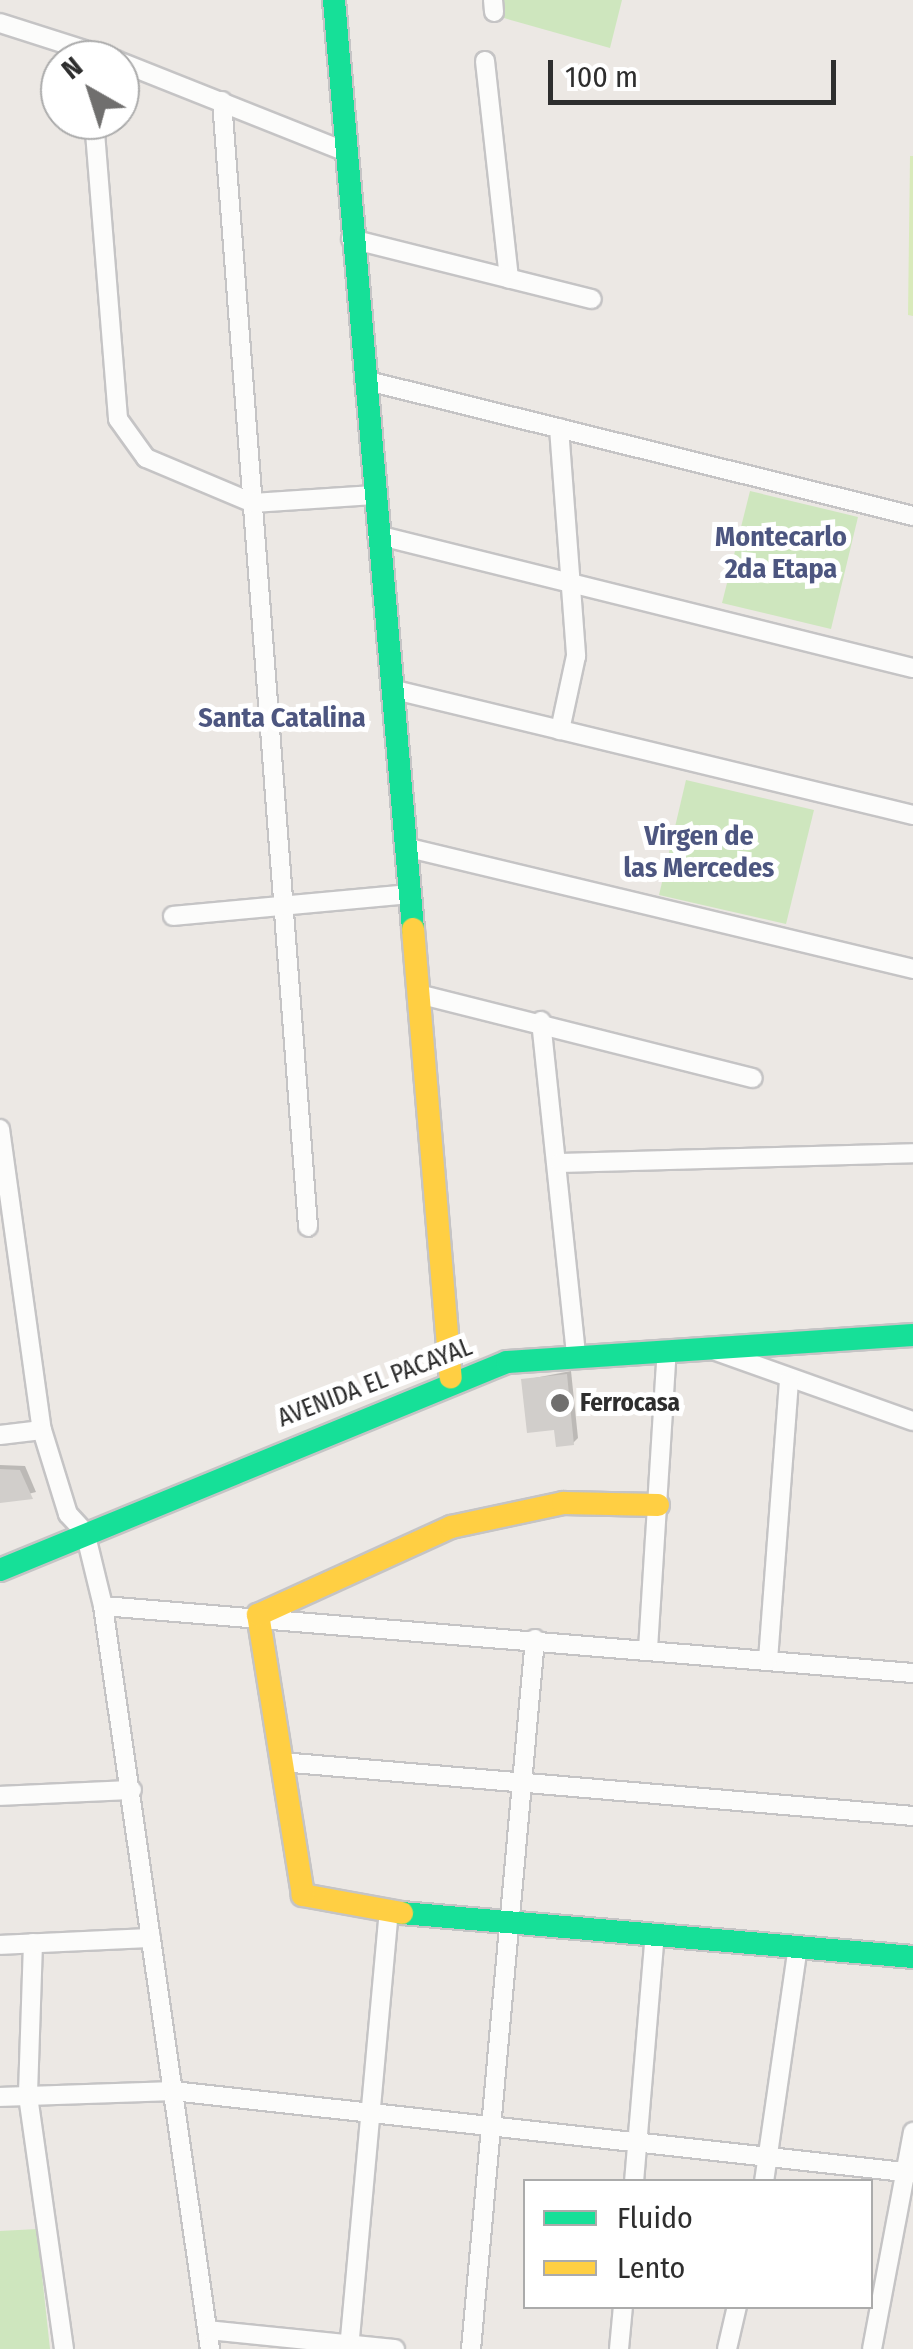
<!DOCTYPE html>
<html>
<head>
<meta charset="utf-8">
<style>
  body { margin:0 }
  #map { position:relative; width:913px; height:2349px; overflow:hidden; background:#ece8e4; font-family:"Fira Sans Condensed",sans-serif }
  div>[style] { position:absolute }
  [style*='--x'] { left:calc(var(--x)*1px); top:calc(var(--y)*1px); width:calc(var(--w)*1px); rotate:calc(var(--a)*1deg) }
  .green>* { inset:0; background:#cee6be }
  .pitch>* { inset:0; background:#d9eabb }
  .shadow>* { inset:0; background:#0003 }
  .building>* { inset:0; background:#d1cecb }
  .roads { filter:drop-shadow(2px 0 #c5c4c5) drop-shadow(-2px 0 #c5c4c5) drop-shadow(0 2px #c5c4c5) drop-shadow(0 -2px #c5c4c5) }
  .street>* { height:18px; margin:-9px; padding:0 9px; transform-origin:9px; border-radius:9px; background:#fcfcfb }
  .fast>* { height:22px; margin:-11px; padding:0 11px; transform-origin:11px; border-radius:11px; background:#16e098 }
  .slow>* { height:22px; margin:-11px; padding:0 11px; transform-origin:11px; border-radius:11px; background:#ffcf43 }
  .dots>* { width:28px; height:28px; translate:-50% -50%; box-sizing:border-box; border:5px solid #fff; border-radius:50% }
  span { translate:-50% -50%; white-space:nowrap; text-align:center; line-height:1.15; -webkit-text-stroke:10px #fff; paint-order:stroke }
  .street-label { font-size:25px; color:#2e2e2e }
  .poi-label { font-size:25px; color:#2e2e2e; font-weight:700 }
  .left { translate:0 -50%; text-align:left }
  .neighbourhood-label { font-size:28px; color:#4d5680; font-weight:700 }
  .legend { position:absolute; left:523px; top:2179px; width:350px; height:130px; box-sizing:border-box; background:#fff; border:2px solid #ababab; margin:0; padding:12px 18px; list-style:none; font-size:30px; color:#2e2e2e }
  .legend li { display:flex; align-items:center; gap:20px; height:50px }
  .legend b { width:50px; border:2px solid #ababab }
  .north { position:absolute; left:40px; top:40px; width:100px; height:100px; box-sizing:border-box; background:#fff; border:2px solid #ababab; border-radius:50%; rotate:321deg; font-size:28px; font-weight:700; line-height:40px; text-align:center; color:#2e2e2e }
  .north::after { content:''; display:block; margin:auto; width:35px; height:45px; background:#706f6e; clip-path:polygon(50% 0,100% 100%,50% 72%,0 100%) }
  .scale { position:absolute; left:548px; top:60px; width:288px; height:45px; box-sizing:border-box; border:5px solid #2e2e2e; border-top:0; padding-left:12px; font-size:30px; line-height:35px; white-space:nowrap; color:#2e2e2e; -webkit-text-stroke:8px #fff; paint-order:stroke }
</style>
</head>
<body>
<div id="map">
  <div class="green">
    <div style="clip-path:polygon(503px 0,622px 0,610px 48px,504px 18px)"></div>
    <div style="clip-path:polygon(750px 491px,858px 517px,831px 629px,722px 603px)"></div>
    <div style="clip-path:polygon(686px 780px,814px 810px,786px 924px,659px 895px)"></div>
    <div style="clip-path:polygon(37px 2229px,50px 2349px,0 2349px,0 2231px)"></div>
  </div>
  <div class="pitch">
    <div style="clip-path:polygon(910px 156px,913px 156px,913px 316px,908px 315px)"></div>
  </div>
  <div class="shadow">
    <div style="clip-path:polygon(571px 1371px,578px 1438px,573px 1443px,524px 1380px)"></div>
    <div style="clip-path:polygon(0 1465px,25px 1466px,36px 1492px,0 1501px)"></div>
  </div>
  <div class="building">
    <div style="clip-path:polygon(567px 1374px,574px 1445px,556px 1447px,554px 1430px,527px 1433px,521px 1379px)"></div>
    <div style="clip-path:polygon(0 1469px,20px 1470px,33px 1499px,0 1503px)"></div>
  </div>
  <div class="roads">
    <div class="street">
      <div style="--x:493;--y:0;--w:12;--a:85"></div>
      <div style="--x:0;--y:23;--w:122;--a:17.7"></div>
      <div style="--x:485;--y:61;--w:219;--a:83.7"></div>
      <div style="--x:120;--y:62;--w:241;--a:21.7"></div>
      <div style="--x:222;--y:101;--w:1129;--a:85.63"></div>
      <div style="--x:94;--y:120;--w:300;--a:85.4"></div>
      <div style="--x:118;--y:419;--w:48;--a:54.3"></div>
      <div style="--x:146;--y:458;--w:116;--a:22.8"></div>
      <div style="--x:253;--y:503;--w:121;--a:-3.8"></div>
      <div style="--x:351;--y:239;--w:248;--a:14"></div>
      <div style="--x:364;--y:380;--w:566;--a:13.91"></div>
      <div style="--x:559;--y:428;--w:229;--a:85.7"></div>
      <div style="--x:576;--y:656;--w:76;--a:102.2"></div>
      <div style="--x:377;--y:535;--w:552;--a:13.94"></div>
      <div style="--x:391;--y:689;--w:537;--a:13.57"></div>
      <div style="--x:405;--y:847;--w:522;--a:13.5"></div>
      <div style="--x:173;--y:916;--w:237;--a:-5.3"></div>
      <div style="--x:418;--y:994;--w:345;--a:14.1"></div>
      <div style="--x:541;--y:1021;--w:336;--a:84"></div>
      <div style="--x:0;--y:1129;--w:304;--a:82.1"></div>
      <div style="--x:42;--y:1430;--w:88;--a:72.8"></div>
      <div style="--x:68;--y:1514;--w:25;--a:47"></div>
      <div style="--x:85;--y:1532;--w:76;--a:76.3"></div>
      <div style="--x:103;--y:1606;--w:751;--a:81.81"></div>
      <div style="--x:560;--y:1163;--w:353;--a:-1.6"></div>
      <div style="--x:716;--y:1351;--w:209;--a:19.6"></div>
      <div style="--x:0;--y:1435;--w:42;--a:-6.8"></div>
      <div style="--x:103;--y:1606;--w:813;--a:4.73"></div>
      <div style="--x:648;--y:1649;--w:299;--a:-86.4"></div>
      <div style="--x:768;--y:1660;--w:281;--a:-85.7"></div>
      <div style="--x:281;--y:1762;--w:634;--a:4.88"></div>
      <div style="--x:0;--y:1796;--w:132;--a:-2.6"></div>
      <div style="--x:33;--y:1943;--w:153;--a:91.9"></div>
      <div style="--x:28;--y:2096;--w:256;--a:81.9"></div>
      <div style="--x:0;--y:1945;--w:151;--a:-2.7"></div>
      <div style="--x:0;--y:2097;--w:173;--a:-2"></div>
      <div style="--x:173;--y:2091;--w:745;--a:6.32"></div>
      <div style="--x:634;--y:2182;--w:249;--a:-85.2"></div>
      <div style="--x:764;--y:2182;--w:239;--a:-81.8"></div>
      <div style="--x:208;--y:2330;--w:188;--a:5.8"></div>
      <div style="--x:349;--y:2349;--w:439;--a:-84.8"></div>
      <div style="--x:471;--y:2349;--w:713;--a:-84.85"></div>
      <div style="--x:619;--y:2349;--w:43;--a:-84.7"></div>
      <div style="--x:727;--y:2349;--w:44;--a:-76.9"></div>
      <div style="--x:872;--y:2349;--w:221;--a:-79.3"></div>
    </div>
    <div class="fast">
      <div style="--x:334;--y:0;--w:932;--a:85.14"></div>
      <div style="--x:0;--y:1570;--w:548;--a:-22.31"></div>
      <div style="--x:507;--y:1362;--w:407;--a:-3.8"></div>
      <div style="--x:402;--y:1913;--w:513;--a:4.92"></div>
    </div>
    <div class="slow">
      <div style="--x:413;--y:929;--w:450;--a:85.2"></div>
      <div style="--x:402;--y:1913;--w:101;--a:-169.7"></div>
      <div style="--x:303;--y:1895;--w:284;--a:-99.1"></div>
      <div style="--x:258;--y:1615;--w:212;--a:-24.5"></div>
      <div style="--x:451;--y:1527;--w:115;--a:-12.1"></div>
      <div style="--x:563;--y:1503;--w:95;--a:1.2"></div>
    </div>
  </div>
  <div class="dots">
    <div style="left:560px;top:1403px;background:#706f6e"></div>
  </div>
  <div class="street-label">
    <span style="left:375px;top:1383px;rotate:-21deg">AVENIDA EL PACAYAL</span>
  </div>
  <div class="poi-label">
    <span class="left" style="left:580px;top:1403px">Ferrocasa</span>
  </div>
  <div class="neighbourhood-label">
    <span style="left:781px;top:553px">Montecarlo<br>2da Etapa</span>
    <span style="left:282px;top:718px">Santa Catalina</span>
    <span style="left:699px;top:852px">Virgen de<br>las Mercedes</span>
  </div>
  <ul class="legend">
  <li><b style="height:12px;background:#16e098"></b>Fluido</li>
  <li><b style="height:12px;background:#ffcf43"></b>Lento</li>
  </ul>
  <div class="north">N</div>
  <div class="scale">100 m</div>
</div>
</body>
</html>
